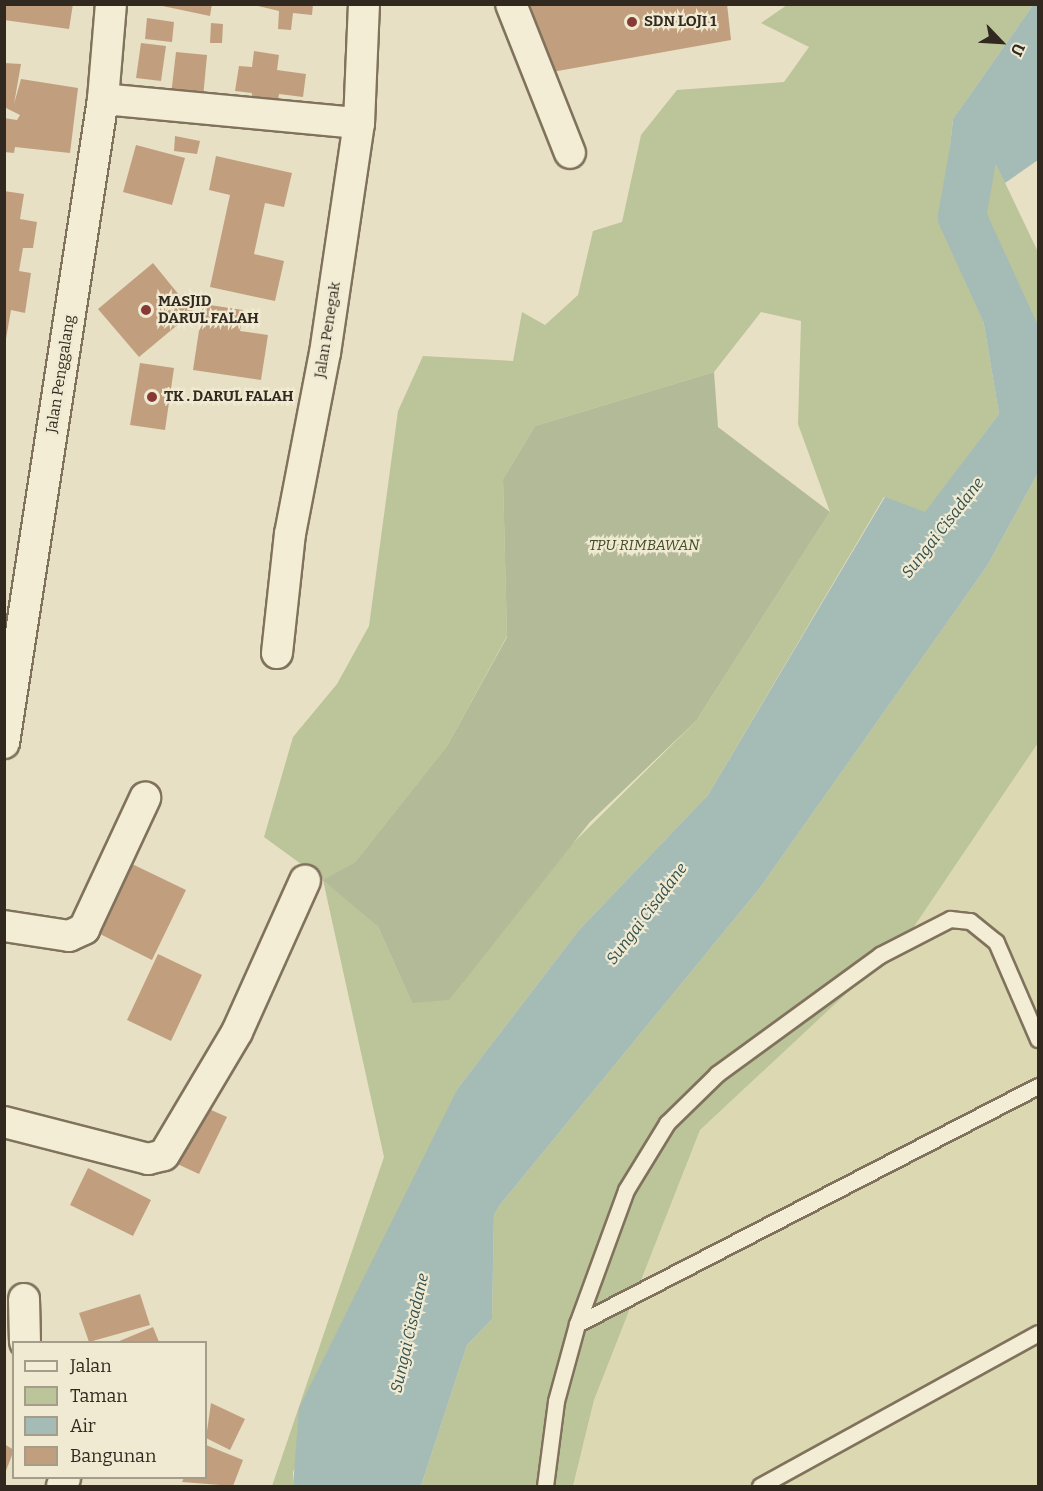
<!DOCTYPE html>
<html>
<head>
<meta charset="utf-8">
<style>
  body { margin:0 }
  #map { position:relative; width:1043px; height:1491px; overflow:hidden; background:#e7e0c4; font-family:Bitter,serif }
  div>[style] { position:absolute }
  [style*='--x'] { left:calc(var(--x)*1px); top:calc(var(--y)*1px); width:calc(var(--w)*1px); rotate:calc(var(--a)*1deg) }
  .farmland>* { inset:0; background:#dcd9b2 }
  .green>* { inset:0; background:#bcc499 }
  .cemetery>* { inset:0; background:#b3ba97 }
  .water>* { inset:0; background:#a5bbb6 }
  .river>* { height:48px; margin:-24px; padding:0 24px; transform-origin:24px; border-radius:24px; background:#a5bbb6 }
  .building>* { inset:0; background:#c19f7e }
  .roads { filter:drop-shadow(2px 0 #80725c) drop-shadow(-2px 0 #80725c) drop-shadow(0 2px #80725c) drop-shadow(0 -2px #80725c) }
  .lane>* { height:15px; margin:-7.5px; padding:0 7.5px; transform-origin:7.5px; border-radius:7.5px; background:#f4edd5 }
  .street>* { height:30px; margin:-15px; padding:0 15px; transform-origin:15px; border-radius:15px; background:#f4edd5 }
  .dots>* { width:16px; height:16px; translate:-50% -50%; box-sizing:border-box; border:3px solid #f0ead2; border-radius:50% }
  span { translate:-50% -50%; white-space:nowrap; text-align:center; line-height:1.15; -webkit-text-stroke:4.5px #f0ead2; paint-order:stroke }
  .poi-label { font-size:15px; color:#31291f; font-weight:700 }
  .left { translate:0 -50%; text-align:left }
  .street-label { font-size:15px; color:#31291f }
  .park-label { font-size:15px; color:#404b28; font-style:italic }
  .water-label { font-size:16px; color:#304f4f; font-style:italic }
  .frame { position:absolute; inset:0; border:6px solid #31291f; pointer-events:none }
  .legend { position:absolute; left:12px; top:1341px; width:195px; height:138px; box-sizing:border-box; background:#f0ead2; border:2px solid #a49d8a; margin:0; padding:8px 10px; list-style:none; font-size:18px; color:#31291f }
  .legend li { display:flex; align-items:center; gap:12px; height:30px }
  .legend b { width:30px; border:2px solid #a49d8a }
  .north { position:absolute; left:971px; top:12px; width:60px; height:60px; -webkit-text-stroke:4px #f0ead2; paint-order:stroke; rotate:115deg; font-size:16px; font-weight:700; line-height:24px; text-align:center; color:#31291f }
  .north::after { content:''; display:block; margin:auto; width:21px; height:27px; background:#31291f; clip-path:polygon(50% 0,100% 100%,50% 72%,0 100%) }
</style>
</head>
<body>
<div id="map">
  <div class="farmland">
    <div style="clip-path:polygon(1038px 743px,1038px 1486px,573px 1486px,594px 1400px,700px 1130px,907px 937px)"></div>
  </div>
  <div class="green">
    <div style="clip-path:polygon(evenodd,787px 5px,1033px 5px,953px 119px,945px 195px,980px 301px,999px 414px,925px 513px,884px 497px,708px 795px,579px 930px,458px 1088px,293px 1472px,293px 1486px,272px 1486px,384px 1157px,323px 880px,264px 837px,293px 737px,337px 684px,369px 626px,398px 411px,423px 356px,513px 361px,522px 312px,545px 325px,578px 295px,593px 231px,622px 222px,641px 135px,677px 90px,784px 82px,809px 47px,761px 23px,787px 5px,761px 312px,801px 321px,798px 424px,830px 512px,696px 721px,412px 1003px,378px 927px,324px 880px,355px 862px,447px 746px,507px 636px,503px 479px,535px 426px,714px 372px,761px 312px)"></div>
    <div style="clip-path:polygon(978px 126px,1038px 252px,1038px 383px,962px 217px)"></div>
    <div style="clip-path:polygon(1038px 473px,1038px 743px,907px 937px,700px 1130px,594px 1400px,573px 1486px,421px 1486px,467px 1345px,492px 1319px,494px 1215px,499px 1206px,759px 889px,987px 566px)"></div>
  </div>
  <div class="cemetery">
    <div style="clip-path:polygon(714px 372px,718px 427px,830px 512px,696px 721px,590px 822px,449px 1000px,412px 1003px,378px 927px,323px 880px,355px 862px,447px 746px,507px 637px,503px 479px,535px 426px)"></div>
  </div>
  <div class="water">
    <div style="clip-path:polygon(1033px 5px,1038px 5px,1038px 160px,1005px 183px,978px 127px,962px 217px,1038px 383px,1038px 473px,987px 566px,759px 889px,499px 1206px,494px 1215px,492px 1319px,467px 1345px,421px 1486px,293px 1486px,299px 1408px,458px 1088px,579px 930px,708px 795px,885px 497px,925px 512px,999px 414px,980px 301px,945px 195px,953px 119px)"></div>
  </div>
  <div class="river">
    <div style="--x:1038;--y:88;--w:71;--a:147.7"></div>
    <div style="--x:978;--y:126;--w:92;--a:100"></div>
    <div style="--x:962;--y:217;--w:183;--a:65.4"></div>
  </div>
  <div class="building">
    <div style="clip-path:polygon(4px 4px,73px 4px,69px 29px,4px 20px)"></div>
    <div style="clip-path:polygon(153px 4px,212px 4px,210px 16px)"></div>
    <div style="clip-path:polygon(250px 4px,313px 4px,312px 15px,293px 13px,291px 30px,278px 29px,279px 11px)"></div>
    <div style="clip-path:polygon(530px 4px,727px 4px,731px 40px,552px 72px)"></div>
    <div style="clip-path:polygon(147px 18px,174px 22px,172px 42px,145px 39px)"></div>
    <div style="clip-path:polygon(211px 23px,223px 24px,222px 43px,210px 43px)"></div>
    <div style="clip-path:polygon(141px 43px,166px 46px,161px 81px,136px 78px)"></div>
    <div style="clip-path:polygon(254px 51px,279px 55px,277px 70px,306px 74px,303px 97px,279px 94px,277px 106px,251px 102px,252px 93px,235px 91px,239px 66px,252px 67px)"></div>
    <div style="clip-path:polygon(176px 52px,207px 55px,203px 98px,171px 95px)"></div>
    <div style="clip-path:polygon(4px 63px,21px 64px,14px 104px,21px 79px,78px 88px,70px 153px,15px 147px,14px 153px,4px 152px,4px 118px,17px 120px,20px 115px,4px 107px)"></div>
    <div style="clip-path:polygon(175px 136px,200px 141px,197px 154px,174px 151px)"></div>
    <div style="clip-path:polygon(136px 145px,185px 158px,172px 205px,123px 192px)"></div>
    <div style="clip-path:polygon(216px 156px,292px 173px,284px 207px,265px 203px,254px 254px,284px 261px,275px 301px,210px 287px,230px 195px,209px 190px)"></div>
    <div style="clip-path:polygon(4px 191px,24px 194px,20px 219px,37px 222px,33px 248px,23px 248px,19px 271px,31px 273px,25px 313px,11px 310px,6px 339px)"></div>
    <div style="clip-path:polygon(153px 263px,193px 312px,139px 357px,98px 309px)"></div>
    <div style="clip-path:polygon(203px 304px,243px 310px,240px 331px,268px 335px,261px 380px,193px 370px)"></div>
    <div style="clip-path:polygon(140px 363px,174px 368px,165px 430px,130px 425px)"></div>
    <div style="clip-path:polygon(130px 863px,186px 890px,152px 960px,96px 932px)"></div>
    <div style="clip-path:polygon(158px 954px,202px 975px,171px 1041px,127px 1020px)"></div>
    <div style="clip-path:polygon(200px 1105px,227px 1117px,199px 1174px,173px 1162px)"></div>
    <div style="clip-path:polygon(88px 1168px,151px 1200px,133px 1236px,70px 1205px)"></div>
    <div style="clip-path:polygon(140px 1294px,150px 1325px,89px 1342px,79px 1313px)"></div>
    <div style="clip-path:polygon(153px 1327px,159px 1342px,117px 1342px)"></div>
    <div style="clip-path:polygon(211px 1403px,245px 1419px,230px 1450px,206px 1438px)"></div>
    <div style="clip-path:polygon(4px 1444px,14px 1450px,4px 1476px)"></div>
    <div style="clip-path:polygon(206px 1445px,243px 1460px,233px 1486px,182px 1482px,184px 1478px,206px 1478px)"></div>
  </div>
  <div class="roads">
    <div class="lane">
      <div style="--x:577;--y:1324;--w:519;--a:-27.31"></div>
      <div style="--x:545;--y:1486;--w:86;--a:-82.6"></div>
      <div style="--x:556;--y:1401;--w:80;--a:-74.7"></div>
      <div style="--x:577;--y:1324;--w:143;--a:-69.9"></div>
      <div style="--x:626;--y:1190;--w:79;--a:-58.5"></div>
      <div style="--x:667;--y:1123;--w:70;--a:-44.4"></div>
      <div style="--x:717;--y:1074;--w:202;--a:-36.1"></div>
      <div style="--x:880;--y:955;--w:79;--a:-27.2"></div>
      <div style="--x:950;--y:919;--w:20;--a:6"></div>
      <div style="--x:970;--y:921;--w:33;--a:39"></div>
      <div style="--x:996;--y:942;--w:106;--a:66.6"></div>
      <div style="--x:760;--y:1486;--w:317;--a:-28.8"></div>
    </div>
    <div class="street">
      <div style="--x:511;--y:4;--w:160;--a:68.4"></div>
      <div style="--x:103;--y:99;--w:257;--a:5.4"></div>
      <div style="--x:277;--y:653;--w:120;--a:-83.8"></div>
      <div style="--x:290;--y:534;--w:184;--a:-79.1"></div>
      <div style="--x:325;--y:353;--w:232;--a:-81.6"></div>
      <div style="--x:359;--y:123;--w:119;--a:-87.6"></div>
      <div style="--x:4;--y:743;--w:652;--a:-81.26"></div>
      <div style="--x:103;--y:99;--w:95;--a:-85.2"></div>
      <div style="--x:4;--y:926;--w:66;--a:8.7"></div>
      <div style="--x:69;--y:936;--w:17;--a:-25"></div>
      <div style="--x:84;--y:929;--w:145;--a:-65"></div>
      <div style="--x:4;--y:1122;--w:149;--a:14.4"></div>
      <div style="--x:148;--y:1159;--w:16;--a:-14"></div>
      <div style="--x:164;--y:1155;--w:143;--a:-59.3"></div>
      <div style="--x:237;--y:1032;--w:166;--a:-65.8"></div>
      <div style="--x:24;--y:1299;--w:43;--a:88.7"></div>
      <div style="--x:62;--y:1486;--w:9;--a:-69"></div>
    </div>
  </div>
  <div class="dots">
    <div style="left:632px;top:22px;background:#873a34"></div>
    <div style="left:146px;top:310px;background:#873a34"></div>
    <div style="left:152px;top:397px;background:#873a34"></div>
  </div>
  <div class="poi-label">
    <span class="left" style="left:644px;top:22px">SDN LOJI 1</span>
    <span class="left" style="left:158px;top:310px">MASJID<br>DARUL FALAH</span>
    <span class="left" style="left:164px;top:397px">TK . DARUL FALAH</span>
  </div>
  <div class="street-label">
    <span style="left:328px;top:330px;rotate:-81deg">Jalan Penegak</span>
    <span style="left:61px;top:374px;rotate:-81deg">Jalan Penggalang</span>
  </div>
  <div class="park-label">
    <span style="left:644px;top:546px">TPU RIMBAWAN</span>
  </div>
  <div class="water-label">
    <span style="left:943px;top:528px;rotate:-52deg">Sungai Cisadane</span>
    <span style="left:647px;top:914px;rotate:-53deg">Sungai Cisadane</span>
    <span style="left:410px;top:1333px;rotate:-77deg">Sungai Cisadane</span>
  </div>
  <div class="frame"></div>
  <ul class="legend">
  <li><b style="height:8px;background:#f4edd5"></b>Jalan</li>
  <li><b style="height:16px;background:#bcc499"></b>Taman</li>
  <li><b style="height:16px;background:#a5bbb6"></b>Air</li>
  <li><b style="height:16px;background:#c19f7e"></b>Bangunan</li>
  </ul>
  <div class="north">U</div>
</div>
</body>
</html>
